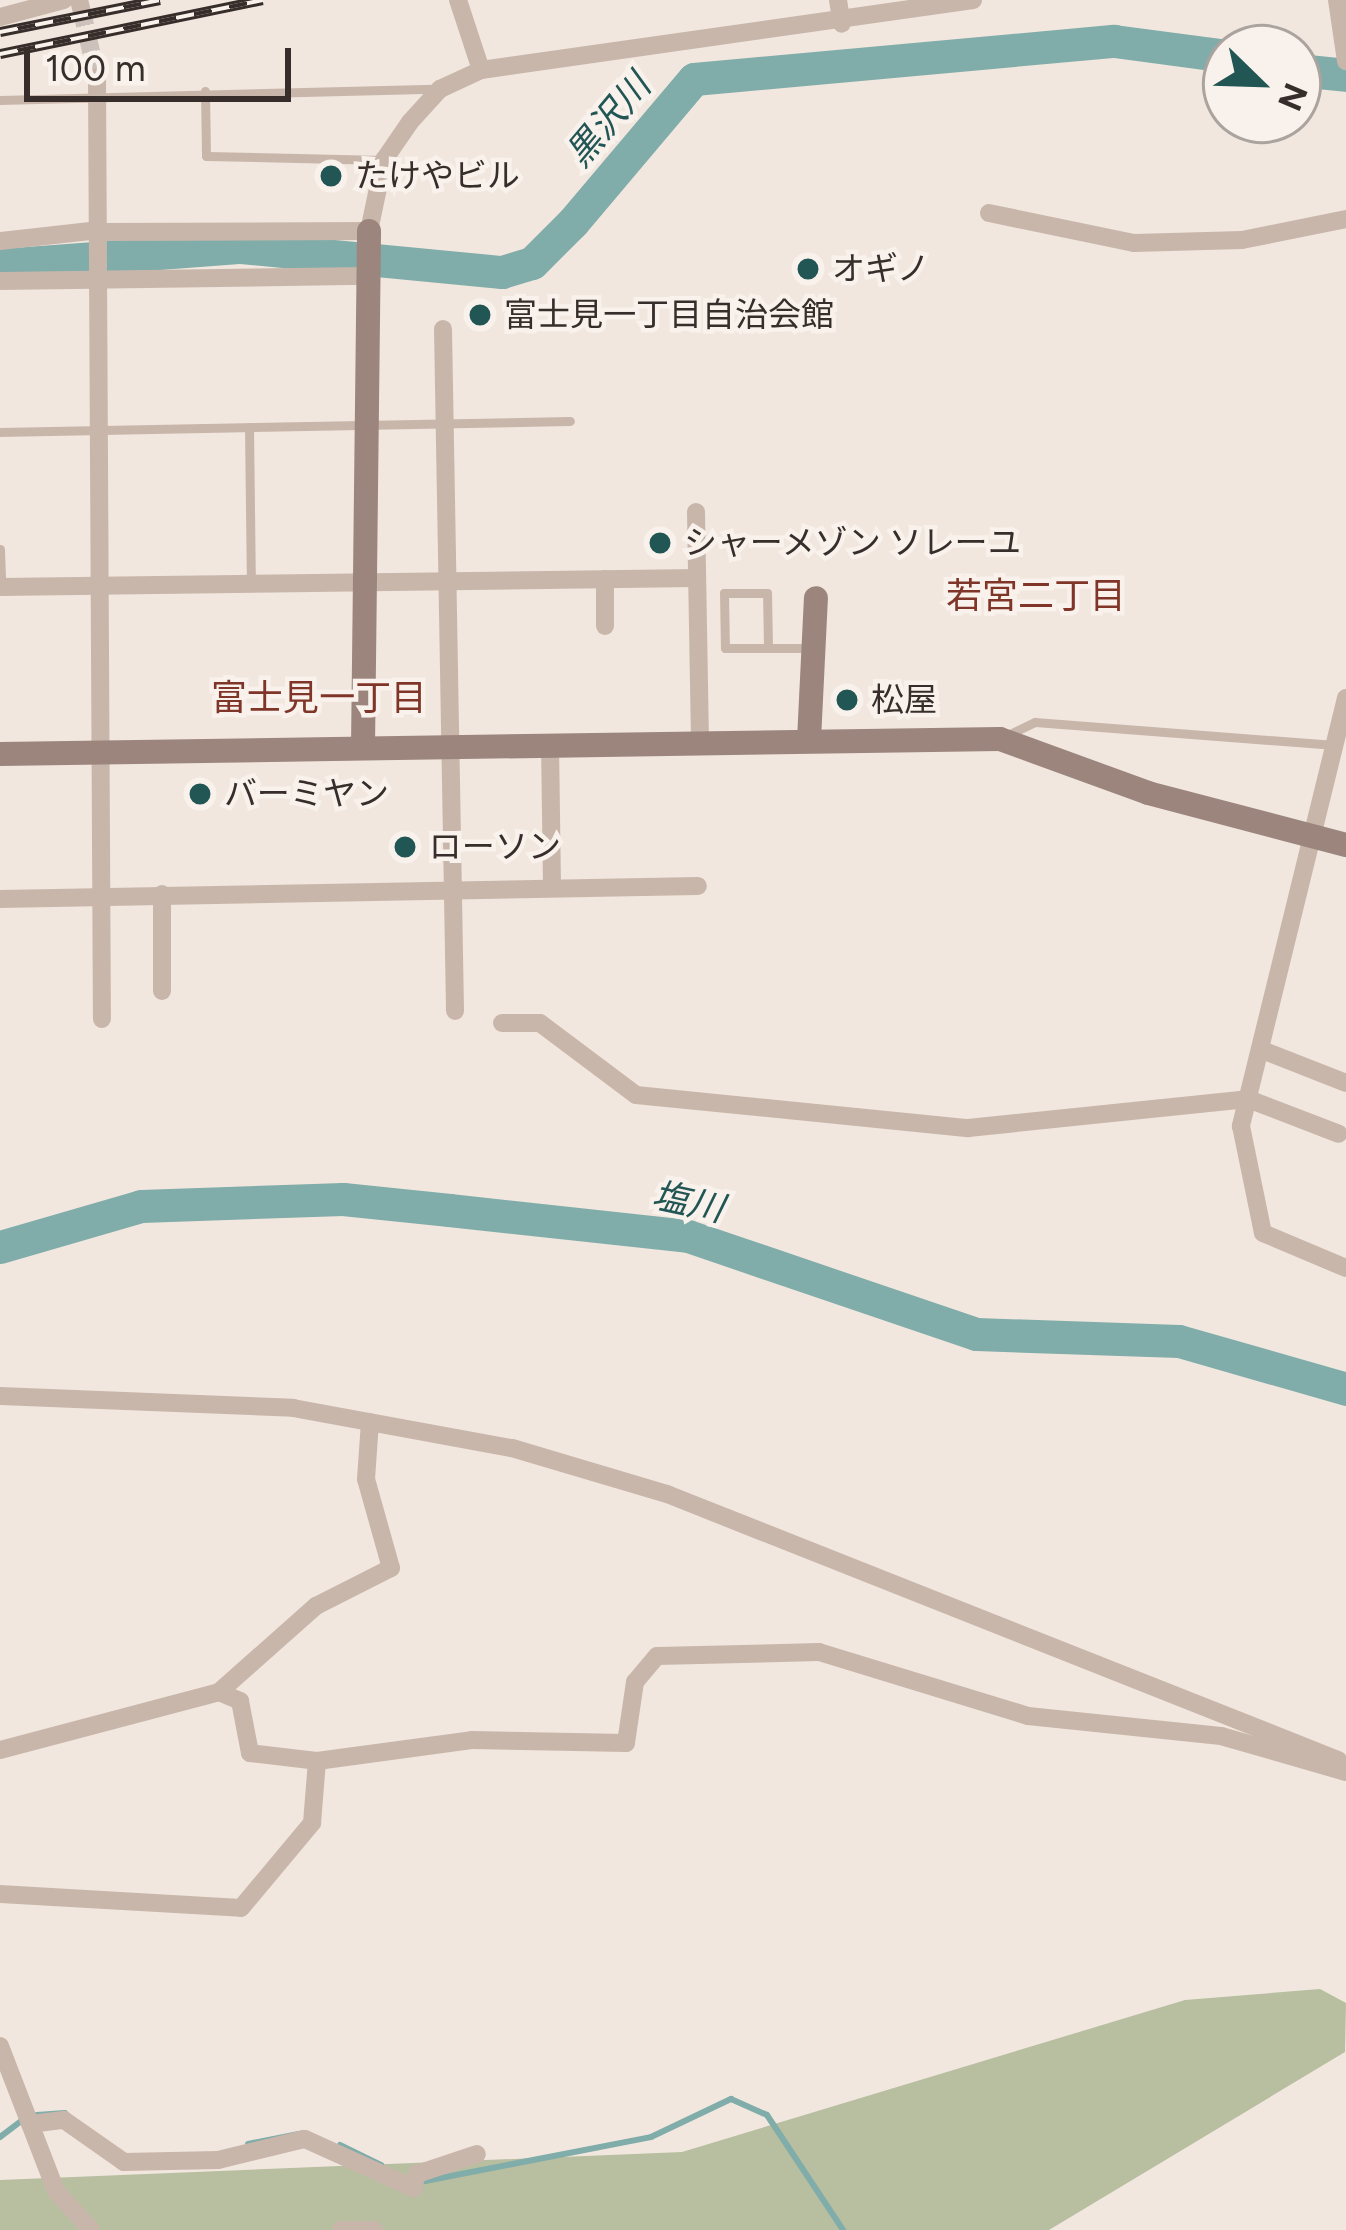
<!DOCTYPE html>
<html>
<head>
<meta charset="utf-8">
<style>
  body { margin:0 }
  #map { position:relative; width:1346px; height:2230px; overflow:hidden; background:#f1e7df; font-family:Figtree,"Noto Sans JP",sans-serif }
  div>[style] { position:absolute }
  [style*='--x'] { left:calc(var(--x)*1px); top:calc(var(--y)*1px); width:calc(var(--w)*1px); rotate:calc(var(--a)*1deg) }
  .green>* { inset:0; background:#b8bfa0 }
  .stream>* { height:6px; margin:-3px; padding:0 3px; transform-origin:3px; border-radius:3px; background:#80aca9 }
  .river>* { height:33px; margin:-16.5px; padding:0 16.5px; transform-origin:16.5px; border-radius:16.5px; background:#80aca9 }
  .street-tunnel>* { height:18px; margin-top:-9px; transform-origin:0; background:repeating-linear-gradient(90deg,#ccc2bb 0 18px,transparent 0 27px) }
  .lane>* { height:9px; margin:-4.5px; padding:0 4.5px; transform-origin:4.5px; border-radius:4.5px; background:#c9b6ab }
  .street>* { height:18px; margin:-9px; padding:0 9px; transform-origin:9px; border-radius:9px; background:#c9b6ab }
  .secondary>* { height:24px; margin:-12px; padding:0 12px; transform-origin:12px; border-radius:12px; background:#9c857d }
  .rail>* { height:10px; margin-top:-5px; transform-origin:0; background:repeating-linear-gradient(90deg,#f9f1eb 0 18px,#372d2a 0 36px); box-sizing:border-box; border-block:3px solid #372d2a }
  .dots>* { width:33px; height:33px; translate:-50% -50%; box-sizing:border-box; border:6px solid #f9f1eb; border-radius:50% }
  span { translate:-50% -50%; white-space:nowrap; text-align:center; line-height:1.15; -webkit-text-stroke:9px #f9f1eb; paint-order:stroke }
  .poi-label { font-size:33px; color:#372d2a }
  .left { translate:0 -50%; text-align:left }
  .water-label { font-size:36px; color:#225654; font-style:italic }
  .neighbourhood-label { font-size:36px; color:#803529 }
  .north { position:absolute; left:1202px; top:24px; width:120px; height:120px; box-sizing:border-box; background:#f9f1eb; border:3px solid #aba39e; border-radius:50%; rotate:113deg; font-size:33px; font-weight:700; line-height:48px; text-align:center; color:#372d2a }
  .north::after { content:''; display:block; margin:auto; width:42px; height:54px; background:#225654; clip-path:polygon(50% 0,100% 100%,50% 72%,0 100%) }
  .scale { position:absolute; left:24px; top:48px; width:267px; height:54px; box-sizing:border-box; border:6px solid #372d2a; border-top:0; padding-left:15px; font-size:36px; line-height:42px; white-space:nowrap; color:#372d2a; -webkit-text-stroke:9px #f9f1eb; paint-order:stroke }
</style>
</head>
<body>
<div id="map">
  <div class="green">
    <div style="clip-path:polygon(1320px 1989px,1346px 2003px,1345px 2052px,1049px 2230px,0 2230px,0 2180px,682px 2152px,1185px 2000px)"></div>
  </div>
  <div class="stream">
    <div style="--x:37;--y:2115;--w:28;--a:-4"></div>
    <div style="--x:0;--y:2137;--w:30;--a:-37"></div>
    <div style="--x:248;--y:2144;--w:57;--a:-11.1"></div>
    <div style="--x:340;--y:2145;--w:46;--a:26"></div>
    <div style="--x:420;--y:2182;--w:235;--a:-11"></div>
    <div style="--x:651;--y:2137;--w:89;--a:-25.4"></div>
    <div style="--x:731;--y:2099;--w:39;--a:24"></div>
    <div style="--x:767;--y:2115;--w:138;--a:56.5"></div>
  </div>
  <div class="river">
    <div style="--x:1298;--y:70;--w:48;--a:5.9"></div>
    <div style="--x:0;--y:265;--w:242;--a:-4.3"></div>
    <div style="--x:241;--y:247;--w:262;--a:5.5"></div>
    <div style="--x:502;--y:272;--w:31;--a:-17"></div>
    <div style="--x:532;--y:263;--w:58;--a:-45"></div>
    <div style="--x:573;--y:222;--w:187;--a:-49.8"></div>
    <div style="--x:694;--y:79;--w:422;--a:-5.2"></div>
    <div style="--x:1114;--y:41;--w:113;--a:7.6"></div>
    <div style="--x:0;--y:1247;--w:147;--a:-16.2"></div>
    <div style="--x:141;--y:1206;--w:202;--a:-2"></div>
    <div style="--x:343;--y:1199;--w:107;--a:5.9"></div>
    <div style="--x:449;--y:1210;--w:240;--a:6.2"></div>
    <div style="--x:688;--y:1236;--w:304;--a:18.8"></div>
    <div style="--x:976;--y:1334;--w:203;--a:2"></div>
    <div style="--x:1179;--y:1341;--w:174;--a:16"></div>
  </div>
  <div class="street-tunnel">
    <div style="--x:81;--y:8;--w:71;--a:76.9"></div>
  </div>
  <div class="lane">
    <div style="--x:205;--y:91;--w:65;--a:89.1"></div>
    <div style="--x:206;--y:156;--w:178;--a:1.3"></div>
    <div style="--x:0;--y:100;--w:434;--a:-1.5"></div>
    <div style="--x:249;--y:427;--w:156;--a:89.3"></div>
    <div style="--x:0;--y:432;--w:570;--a:-1.11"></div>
    <div style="--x:0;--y:549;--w:36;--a:88"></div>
    <div style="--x:768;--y:648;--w:55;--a:-91"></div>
    <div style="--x:767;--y:593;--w:43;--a:180"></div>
    <div style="--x:724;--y:593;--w:55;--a:89"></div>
    <div style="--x:725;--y:648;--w:82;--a:0"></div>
    <div style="--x:1008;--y:735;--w:30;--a:-26"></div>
    <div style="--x:1035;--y:722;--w:301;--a:4.4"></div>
  </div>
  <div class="street">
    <div style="--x:79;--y:0;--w:8;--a:76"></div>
    <div style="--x:458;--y:0;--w:74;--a:71.8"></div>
    <div style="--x:838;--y:0;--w:24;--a:81"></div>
    <div style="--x:1337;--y:0;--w:62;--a:81.6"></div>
    <div style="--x:0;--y:17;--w:66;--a:-14.9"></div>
    <div style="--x:97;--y:77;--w:942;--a:89.7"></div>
    <div style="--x:989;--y:213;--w:148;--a:11.7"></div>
    <div style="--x:1134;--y:243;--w:108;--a:-1.6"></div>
    <div style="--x:1242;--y:240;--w:106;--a:-11.4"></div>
    <div style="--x:99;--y:232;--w:270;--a:-0.2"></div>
    <div style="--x:369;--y:231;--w:73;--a:-78.1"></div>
    <div style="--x:384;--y:160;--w:46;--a:-55.6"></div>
    <div style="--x:410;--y:122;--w:45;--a:-47.7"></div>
    <div style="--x:440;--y:89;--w:45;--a:-24.9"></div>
    <div style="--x:481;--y:70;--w:497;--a:-8.1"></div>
    <div style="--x:0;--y:241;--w:100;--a:-6.3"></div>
    <div style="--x:0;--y:281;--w:367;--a:-0.8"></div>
    <div style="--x:443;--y:329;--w:682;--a:88.99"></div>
    <div style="--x:696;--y:512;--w:228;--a:89"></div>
    <div style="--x:605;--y:579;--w:47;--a:90"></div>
    <div style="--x:0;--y:587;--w:697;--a:-0.74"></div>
    <div style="--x:1346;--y:698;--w:441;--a:103.8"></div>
    <div style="--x:1241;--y:1126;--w:109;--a:78.4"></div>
    <div style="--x:1263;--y:1233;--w:90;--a:22.9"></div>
    <div style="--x:550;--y:743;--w:145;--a:89.2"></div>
    <div style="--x:162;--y:894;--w:97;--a:90"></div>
    <div style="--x:0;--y:899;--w:698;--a:-1.07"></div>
    <div style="--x:502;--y:1023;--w:38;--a:0"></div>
    <div style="--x:540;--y:1023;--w:120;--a:36.9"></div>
    <div style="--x:636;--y:1095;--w:334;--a:5.7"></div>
    <div style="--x:968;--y:1128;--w:281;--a:-5.9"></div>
    <div style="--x:1248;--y:1099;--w:97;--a:21"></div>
    <div style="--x:1262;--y:1050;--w:90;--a:21.4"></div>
    <div style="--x:0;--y:1396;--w:293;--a:2.3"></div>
    <div style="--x:293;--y:1408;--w:223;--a:10.4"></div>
    <div style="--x:512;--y:1448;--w:162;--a:16.5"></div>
    <div style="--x:667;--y:1494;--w:722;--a:21.62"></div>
    <div style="--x:219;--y:1692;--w:23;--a:23"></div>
    <div style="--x:240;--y:1701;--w:53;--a:79.1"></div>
    <div style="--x:250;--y:1753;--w:67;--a:6.8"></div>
    <div style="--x:0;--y:1750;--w:227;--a:-14.8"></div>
    <div style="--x:219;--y:1692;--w:130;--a:-41.6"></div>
    <div style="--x:316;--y:1606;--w:84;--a:-26.9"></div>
    <div style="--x:391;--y:1568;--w:92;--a:-105.7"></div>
    <div style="--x:366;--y:1479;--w:57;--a:-86"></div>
    <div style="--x:0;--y:1894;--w:241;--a:3.3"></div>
    <div style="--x:241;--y:1908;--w:111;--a:-50.1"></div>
    <div style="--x:312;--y:1823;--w:62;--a:-85.4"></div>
    <div style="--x:317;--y:1761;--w:156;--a:-7.7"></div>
    <div style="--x:472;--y:1740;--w:154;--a:1.1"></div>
    <div style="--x:626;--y:1743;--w:62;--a:-81.6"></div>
    <div style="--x:635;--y:1682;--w:34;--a:-50"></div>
    <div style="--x:657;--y:1656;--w:162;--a:-1.4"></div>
    <div style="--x:819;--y:1652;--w:219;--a:17"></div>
    <div style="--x:1028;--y:1716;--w:194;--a:5.9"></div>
    <div style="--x:1221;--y:1736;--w:130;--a:16.1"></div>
    <div style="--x:0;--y:2046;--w:155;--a:68.9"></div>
    <div style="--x:56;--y:2191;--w:52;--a:48.1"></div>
    <div style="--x:30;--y:2124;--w:34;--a:-7"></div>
    <div style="--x:64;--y:2120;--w:73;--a:35"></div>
    <div style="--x:124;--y:2162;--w:94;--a:-1.2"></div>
    <div style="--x:218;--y:2160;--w:89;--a:-13.6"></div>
    <div style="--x:305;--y:2139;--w:119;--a:24.4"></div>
    <div style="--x:413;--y:2188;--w:15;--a:-74"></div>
    <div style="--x:417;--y:2174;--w:63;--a:-18.4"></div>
    <div style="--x:341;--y:2230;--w:33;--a:0"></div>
  </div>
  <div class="secondary">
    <div style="--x:809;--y:740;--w:142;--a:-87.2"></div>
    <div style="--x:363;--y:747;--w:516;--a:-89.33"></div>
    <div style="--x:0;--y:754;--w:1000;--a:-0.86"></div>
    <div style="--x:1000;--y:739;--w:158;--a:20"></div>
    <div style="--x:1148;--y:793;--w:205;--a:14.7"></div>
  </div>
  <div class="rail">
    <div style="--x:0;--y:32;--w:163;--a:-11.3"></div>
    <div style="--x:0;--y:54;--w:268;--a:-11.6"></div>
  </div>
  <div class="dots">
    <div style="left:331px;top:176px;background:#225654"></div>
    <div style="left:808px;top:269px;background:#225654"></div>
    <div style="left:480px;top:315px;background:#225654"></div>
    <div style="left:660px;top:543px;background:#225654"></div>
    <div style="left:847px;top:700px;background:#225654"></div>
    <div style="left:200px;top:794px;background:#225654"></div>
    <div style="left:405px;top:847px;background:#225654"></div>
  </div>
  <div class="poi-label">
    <span class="left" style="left:355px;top:176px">たけやビル</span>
    <span class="left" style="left:832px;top:269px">オギノ</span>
    <span class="left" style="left:504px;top:315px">富士見一丁目自治会館</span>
    <span class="left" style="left:684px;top:543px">シャーメゾン ソレーユ</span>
    <span class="left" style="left:871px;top:700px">松屋</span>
    <span class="left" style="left:224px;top:794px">バーミヤン</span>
    <span class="left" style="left:429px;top:847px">ローソン</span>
  </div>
  <div class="water-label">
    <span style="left:608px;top:120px;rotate:-50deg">黒沢川</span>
    <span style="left:688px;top:1202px;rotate:12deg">塩川</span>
  </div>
  <div class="neighbourhood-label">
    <span style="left:1036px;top:596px">若宮二丁目</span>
    <span style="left:319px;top:698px">富士見一丁目</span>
  </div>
  <div class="north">N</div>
  <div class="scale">100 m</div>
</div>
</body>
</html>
